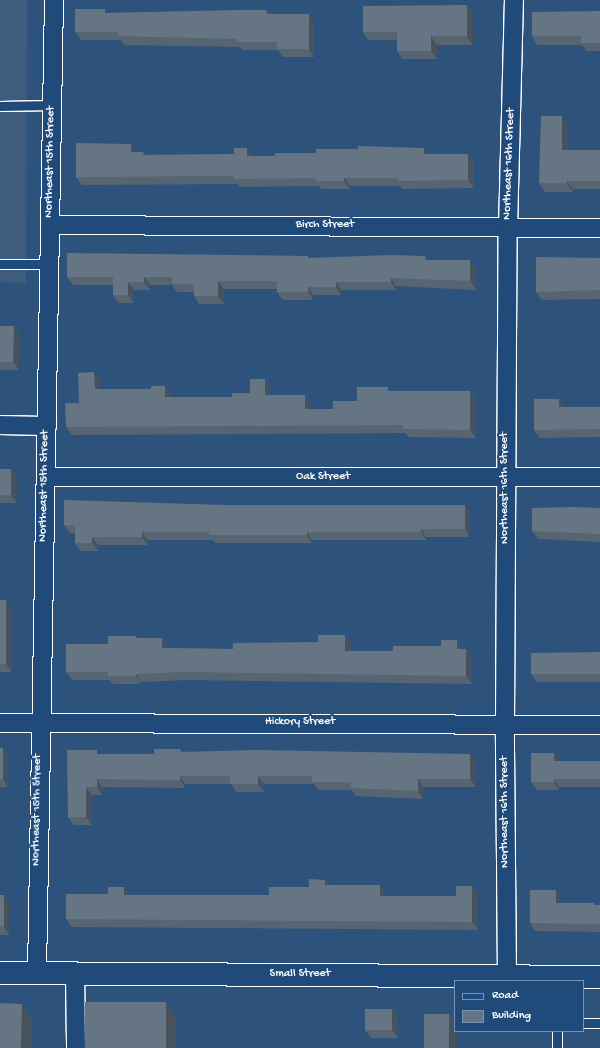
<!DOCTYPE html>
<html>
<head>
<meta charset="utf-8">
<style>
  body { margin:0 }
  #map { position:relative; width:600px; height:1048px; overflow:hidden; background:#2d537c; font-family:"Gochi Hand",sans-serif }
  div>[style] { position:absolute }
  [style*='--x'] { left:calc(var(--x)*1px); top:calc(var(--y)*1px); width:calc(var(--w)*1px); rotate:calc(var(--a)*1deg) }
  .built>* { inset:0; background:#3e5d7e }
  .roads { filter:drop-shadow(1px 0 #fff) drop-shadow(-1px 0 #fff) drop-shadow(0 1px #fff) drop-shadow(0 -1px #fff) }
  .service>* { height:9px; margin:-4.5px; padding:0 4.5px; transform-origin:4.5px; border-radius:4.5px; background:#1f4a7a }
  .minor>* { height:18px; margin:-9px; padding:0 9px; transform-origin:9px; border-radius:9px; background:#1f4a7a }
  .tertiary>* { height:22px; margin:-11px; padding:0 11px; transform-origin:11px; border-radius:11px; background:#1f4a7a }
  .wall>* { inset:0; background:#576572 }
  .shaded-wall>* { inset:0; background:#47525c }
  .building>* { inset:0; background:#657584 }
  span { translate:-50% -50%; white-space:nowrap; text-align:center; line-height:1.15; -webkit-text-stroke:4px #1f4a7a; paint-order:stroke }
  .street-label { font-size:12px; color:#fff }
  .legend { position:absolute; left:454px; top:980px; width:130px; height:52px; box-sizing:border-box; background:#1f4a7a; border:1px solid #7992af; margin:0; padding:5px 7px; list-style:none; font-size:12px; color:#fff }
  .legend li { display:flex; align-items:center; gap:8px; height:20px }
  .legend b { width:20px; border:1px solid #7992af }
</style>
</head>
<body>
<div id="map">
  <div class="built">
    <div style="clip-path:polygon(0 0,27px 0,26px 283px,0 282px)"></div>
  </div>
  <div class="roads">
    <div class="service">
      <div style="--x:0;--y:106;--w:52;--a:-1.1"></div>
      <div style="--x:0;--y:264;--w:49;--a:0"></div>
      <div style="--x:583;--y:1023;--w:17;--a:0"></div>
      <div style="--x:557;--y:1031;--w:17;--a:90"></div>
    </div>
    <div class="minor">
      <div style="--x:50;--y:225;--w:550;--a:0.31"></div>
      <div style="--x:0;--y:425;--w:47;--a:1.2"></div>
      <div style="--x:46;--y:477;--w:554;--a:0"></div>
      <div style="--x:0;--y:723;--w:600;--a:0.19"></div>
      <div style="--x:37;--y:973;--w:973;--a:-89"></div>
      <div style="--x:75;--y:973;--w:75;--a:89.2"></div>
      <div style="--x:507;--y:976;--w:252;--a:-90.5"></div>
      <div style="--x:505;--y:724;--w:496;--a:-89.7"></div>
      <div style="--x:508;--y:228;--w:228;--a:-88.5"></div>
    </div>
    <div class="tertiary">
      <div style="--x:0;--y:973;--w:600;--a:0.38"></div>
    </div>
  </div>
  <div class="wall">
    <div style="clip-path:polygon(266px 10px,269px 14px,314px 22px,314px 57px,283px 57px,278px 50px,242px 50px,240px 47px,124px 45px,121px 40px,81px 40px,75px 32px,108px 13px)"></div>
    <div style="clip-path:polygon(600px 11px,600px 51px,587px 51px,582px 45px,537px 45px,532px 36px)"></div>
    <div style="clip-path:polygon(473px 13px,473px 45px,437px 45px,437px 59px,403px 59px,397px 51px,397px 40px,368px 40px,363px 32px)"></div>
    <div style="clip-path:polygon(568px 124px,568px 150px,600px 150px,600px 189px,573px 189px,573px 192px,545px 192px,539px 183px)"></div>
    <div style="clip-path:polygon(131px 144px,136px 152px,143px 152px,145px 155px,234px 154px,247px 148px,253px 156px,275px 156px,316px 153px,424px 148px,428px 154px,468px 154px,474px 162px,474px 188px,403px 189px,400px 186px,350px 186px,350px 189px,321px 189px,319px 186px,240px 187px,238px 184px,82px 185px,76px 177px)"></div>
    <div style="clip-path:polygon(308px 256px,309px 258px,425px 256px,427px 260px,476px 268px,476px 290px,396px 286px,396px 290px,341px 290px,341px 295px,313px 295px,313px 300px,283px 300px,277px 292px,277px 289px,224px 289px,224px 304px,199px 304px,194px 296px,194px 292px,177px 292px,172px 285px,150px 285px,150px 290px,134px 290px,134px 303px,118px 303px,113px 295px,113px 285px,73px 285px,67px 277px)"></div>
    <div style="clip-path:polygon(600px 258px,600px 299px,542px 300px,536px 292px)"></div>
    <div style="clip-path:polygon(0 326px,19px 334px,19px 370px,0 370px)"></div>
    <div style="clip-path:polygon(100px 380px,100px 389px,171px 394px,171px 397px,232px 397px,270px 388px,270px 395px,310px 403px,310px 409px,333px 409px,391px 391px,476px 399px,476px 438px,409px 437px,405px 433px,72px 435px,66px 427px,79px 403px)"></div>
    <div style="clip-path:polygon(559px 399px,564px 407px,600px 407px,600px 437px,540px 438px,534px 430px)"></div>
    <div style="clip-path:polygon(0 469px,17px 477px,17px 503px,0 503px)"></div>
    <div style="clip-path:polygon(600px 508px,600px 542px,538px 539px,532px 531px)"></div>
    <div style="clip-path:polygon(470px 513px,470px 537px,426px 537px,426px 540px,312px 540px,312px 543px,215px 543px,213px 540px,148px 540px,148px 545px,98px 545px,98px 551px,80px 551px,75px 543px,75px 533px,70px 533px,64px 525px)"></div>
    <div style="clip-path:polygon(0 600px,11px 608px,12px 672px,0 672px)"></div>
    <div style="clip-path:polygon(136px 636px,137px 638px,167px 646px,167px 648px,233px 649px,351px 643px,351px 651px,393px 651px,462px 648px,462px 649px,466px 649px,472px 657px,472px 684px,187px 680px,141px 682px,141px 684px,113px 684px,110px 680px,72px 680px,66px 672px)"></div>
    <div style="clip-path:polygon(600px 652px,600px 682px,537px 682px,531px 674px)"></div>
    <div style="clip-path:polygon(0 748px,8px 756px,8px 787px,0 787px)"></div>
    <div style="clip-path:polygon(180px 749px,182px 752px,476px 762px,476px 787px,423px 787px,423px 799px,356px 796px,352px 790px,318px 790px,314px 784px,264px 784px,264px 792px,236px 792px,231px 784px,185px 784px,185px 788px,102px 787px,102px 795px,92px 795px,92px 825px,74px 825px,68px 817px,100px 754px,154px 754px)"></div>
    <div style="clip-path:polygon(554px 753px,559px 761px,600px 761px,600px 787px,559px 787px,559px 790px,537px 790px,531px 782px)"></div>
    <div style="clip-path:polygon(325px 880px,329px 885px,386px 893px,386px 896px,456px 896px,478px 894px,478px 930px,72px 927px,66px 919px,130px 895px,269px 895px,309px 887px)"></div>
    <div style="clip-path:polygon(0 895px,9px 903px,9px 935px,0 935px)"></div>
    <div style="clip-path:polygon(561px 898px,561px 903px,600px 905px,600px 932px,535px 931px,530px 923px)"></div>
    <div style="clip-path:polygon(398px 1017px,398px 1038px,371px 1038px,365px 1030px)"></div>
  </div>
  <div class="shaded-wall">
    <div style="clip-path:polygon(467px 5px,473px 13px,473px 45px,467px 36px)"></div>
    <div style="clip-path:polygon(309px 14px,314px 22px,314px 57px,309px 49px)"></div>
    <div style="clip-path:polygon(431px 36px,437px 45px,437px 59px,431px 51px)"></div>
    <div style="clip-path:polygon(562px 116px,568px 124px,568px 158px,562px 150px)"></div>
    <div style="clip-path:polygon(131px 144px,137px 152px,131px 152px)"></div>
    <div style="clip-path:polygon(247px 148px,253px 156px,247px 156px)"></div>
    <div style="clip-path:polygon(424px 148px,430px 156px,424px 154px)"></div>
    <div style="clip-path:polygon(468px 154px,474px 162px,474px 188px,468px 180px)"></div>
    <div style="clip-path:polygon(344px 178px,350px 186px,350px 189px,344px 181px)"></div>
    <div style="clip-path:polygon(567px 181px,573px 189px,573px 192px,567px 183px)"></div>
    <div style="clip-path:polygon(470px 260px,476px 268px,476px 290px,470px 281px)"></div>
    <div style="clip-path:polygon(144px 277px,150px 285px,150px 290px,144px 282px)"></div>
    <div style="clip-path:polygon(391px 278px,396px 286px,396px 290px,391px 282px)"></div>
    <div style="clip-path:polygon(218px 281px,224px 289px,224px 304px,218px 296px)"></div>
    <div style="clip-path:polygon(128px 282px,134px 290px,134px 303px,128px 295px)"></div>
    <div style="clip-path:polygon(336px 282px,341px 290px,341px 295px,336px 287px)"></div>
    <div style="clip-path:polygon(308px 287px,313px 295px,313px 300px,308px 292px)"></div>
    <div style="clip-path:polygon(14px 326px,19px 334px,19px 370px,13px 362px)"></div>
    <div style="clip-path:polygon(94px 372px,100px 380px,100px 397px,95px 389px)"></div>
    <div style="clip-path:polygon(265px 379px,270px 388px,270px 403px,265px 395px)"></div>
    <div style="clip-path:polygon(165px 386px,171px 394px,171px 406px,165px 397px)"></div>
    <div style="clip-path:polygon(470px 391px,476px 399px,476px 438px,470px 430px)"></div>
    <div style="clip-path:polygon(305px 395px,310px 403px,310px 417px,305px 409px)"></div>
    <div style="clip-path:polygon(559px 399px,565px 407px,559px 407px)"></div>
    <div style="clip-path:polygon(11px 469px,17px 477px,17px 503px,11px 495px)"></div>
    <div style="clip-path:polygon(465px 505px,470px 513px,470px 537px,465px 529px)"></div>
    <div style="clip-path:polygon(421px 529px,426px 537px,426px 540px,421px 532px)"></div>
    <div style="clip-path:polygon(142px 532px,148px 540px,148px 545px,142px 537px)"></div>
    <div style="clip-path:polygon(307px 532px,312px 540px,312px 543px,307px 535px)"></div>
    <div style="clip-path:polygon(92px 537px,98px 545px,98px 551px,92px 543px)"></div>
    <div style="clip-path:polygon(6px 600px,11px 608px,12px 672px,6px 664px)"></div>
    <div style="clip-path:polygon(345px 635px,351px 643px,351px 659px,345px 651px)"></div>
    <div style="clip-path:polygon(162px 638px,167px 646px,167px 656px,162px 648px)"></div>
    <div style="clip-path:polygon(457px 640px,462px 648px,462px 657px,457px 649px)"></div>
    <div style="clip-path:polygon(466px 649px,472px 657px,472px 684px,466px 676px)"></div>
    <div style="clip-path:polygon(136px 674px,141px 682px,141px 684px,136px 676px)"></div>
    <div style="clip-path:polygon(3px 748px,8px 756px,8px 787px,3px 779px)"></div>
    <div style="clip-path:polygon(554px 753px,559px 761px,554px 761px)"></div>
    <div style="clip-path:polygon(470px 754px,476px 762px,476px 787px,470px 779px)"></div>
    <div style="clip-path:polygon(180px 776px,185px 784px,185px 788px,180px 780px)"></div>
    <div style="clip-path:polygon(258px 776px,264px 784px,264px 792px,258px 784px)"></div>
    <div style="clip-path:polygon(97px 779px,102px 787px,102px 795px,97px 787px)"></div>
    <div style="clip-path:polygon(418px 779px,423px 787px,423px 799px,418px 791px)"></div>
    <div style="clip-path:polygon(554px 779px,559px 787px,559px 790px,554px 782px)"></div>
    <div style="clip-path:polygon(86px 787px,92px 795px,92px 825px,86px 817px)"></div>
    <div style="clip-path:polygon(325px 880px,330px 888px,325px 885px)"></div>
    <div style="clip-path:polygon(380px 885px,386px 893px,386px 904px,380px 896px)"></div>
    <div style="clip-path:polygon(472px 886px,478px 894px,478px 930px,472px 922px)"></div>
    <div style="clip-path:polygon(124px 887px,130px 895px,124px 895px)"></div>
    <div style="clip-path:polygon(556px 890px,561px 898px,561px 911px,556px 903px)"></div>
    <div style="clip-path:polygon(4px 895px,9px 903px,9px 935px,4px 927px)"></div>
    <div style="clip-path:polygon(166px 1002px,176px 1017px,176px 1048px,166px 1048px)"></div>
    <div style="clip-path:polygon(22px 1004px,32px 1019px,32px 1048px,21px 1048px)"></div>
    <div style="clip-path:polygon(392px 1009px,398px 1017px,398px 1038px,392px 1030px)"></div>
    <div style="clip-path:polygon(449px 1014px,455px 1023px,455px 1031px,457px 1031px,457px 1048px,449px 1048px)"></div>
  </div>
  <div class="building">
    <div style="clip-path:polygon(467px 5px,467px 36px,431px 36px,431px 51px,397px 51px,397px 32px,363px 32px,363px 6px)"></div>
    <div style="clip-path:polygon(75px 9px,105px 9px,105px 13px,237px 10px,266px 10px,266px 14px,309px 14px,309px 49px,277px 49px,277px 42px,237px 42px,237px 39px,118px 36px,118px 32px,75px 32px)"></div>
    <div style="clip-path:polygon(600px 11px,600px 43px,581px 43px,581px 36px,532px 36px,532px 12px)"></div>
    <div style="clip-path:polygon(541px 116px,562px 116px,562px 150px,600px 150px,600px 181px,567px 181px,567px 183px,539px 183px)"></div>
    <div style="clip-path:polygon(76px 143px,131px 144px,131px 152px,143px 152px,143px 155px,234px 154px,234px 148px,247px 148px,247px 156px,275px 156px,275px 153px,316px 153px,316px 149px,358px 149px,358px 146px,424px 148px,424px 154px,468px 154px,468px 180px,397px 181px,397px 178px,344px 178px,344px 181px,316px 181px,316px 178px,234px 179px,234px 176px,76px 177px)"></div>
    <div style="clip-path:polygon(67px 253px,308px 256px,308px 258px,391px 255px,425px 256px,425px 260px,470px 260px,470px 281px,391px 278px,391px 282px,336px 282px,336px 287px,308px 287px,308px 292px,277px 292px,277px 281px,218px 281px,218px 296px,194px 296px,194px 284px,172px 284px,172px 277px,144px 277px,144px 282px,128px 282px,128px 295px,113px 295px,113px 277px,67px 277px)"></div>
    <div style="clip-path:polygon(536px 257px,600px 258px,600px 290px,536px 292px)"></div>
    <div style="clip-path:polygon(0 326px,14px 326px,13px 362px,0 362px)"></div>
    <div style="clip-path:polygon(94px 372px,95px 389px,151px 389px,151px 386px,165px 386px,165px 397px,232px 397px,232px 393px,250px 393px,250px 379px,265px 379px,265px 395px,305px 395px,305px 409px,333px 409px,333px 401px,357px 401px,357px 387px,388px 387px,388px 391px,470px 391px,470px 430px,403px 429px,403px 425px,66px 427px,65px 403px,79px 403px,78px 373px)"></div>
    <div style="clip-path:polygon(534px 399px,559px 399px,559px 407px,600px 407px,600px 429px,534px 430px)"></div>
    <div style="clip-path:polygon(0 469px,11px 469px,11px 495px,0 495px)"></div>
    <div style="clip-path:polygon(64px 500px,225px 505px,465px 505px,465px 529px,421px 529px,421px 532px,307px 532px,307px 535px,209px 535px,209px 532px,142px 532px,142px 537px,92px 537px,92px 543px,75px 543px,75px 525px,64px 525px)"></div>
    <div style="clip-path:polygon(573px 507px,600px 508px,600px 534px,532px 531px,532px 508px)"></div>
    <div style="clip-path:polygon(0 600px,6px 600px,6px 664px,0 664px)"></div>
    <div style="clip-path:polygon(318px 635px,345px 635px,345px 651px,393px 651px,393px 646px,441px 646px,441px 640px,457px 640px,457px 649px,466px 649px,466px 676px,182px 672px,136px 674px,136px 676px,108px 676px,108px 672px,66px 672px,66px 644px,108px 644px,108px 636px,136px 636px,136px 638px,162px 638px,162px 648px,233px 649px,233px 643px,318px 642px)"></div>
    <div style="clip-path:polygon(600px 652px,600px 674px,531px 674px,531px 653px)"></div>
    <div style="clip-path:polygon(0 748px,3px 748px,3px 779px,0 779px)"></div>
    <div style="clip-path:polygon(154px 749px,180px 749px,180px 752px,258px 750px,470px 754px,470px 779px,418px 779px,418px 791px,351px 788px,351px 782px,312px 782px,312px 776px,258px 776px,258px 784px,230px 784px,230px 776px,180px 776px,180px 780px,97px 779px,97px 787px,86px 787px,86px 817px,68px 817px,67px 750px,97px 750px,97px 754px,154px 754px)"></div>
    <div style="clip-path:polygon(531px 753px,554px 753px,554px 761px,600px 761px,600px 779px,554px 779px,554px 782px,531px 782px)"></div>
    <div style="clip-path:polygon(309px 879px,325px 880px,325px 885px,380px 885px,380px 896px,456px 896px,456px 886px,472px 886px,472px 922px,66px 919px,66px 894px,108px 894px,108px 887px,124px 887px,124px 895px,269px 895px,269px 887px,309px 887px)"></div>
    <div style="clip-path:polygon(530px 890px,556px 890px,556px 903px,594px 903px,594px 905px,600px 905px,600px 924px,530px 923px)"></div>
    <div style="clip-path:polygon(0 895px,4px 895px,4px 927px,0 927px)"></div>
    <div style="clip-path:polygon(85px 1002px,166px 1002px,166px 1048px,85px 1048px)"></div>
    <div style="clip-path:polygon(0 1003px,22px 1004px,21px 1048px,0 1048px)"></div>
    <div style="clip-path:polygon(365px 1009px,392px 1009px,392px 1030px,365px 1030px)"></div>
    <div style="clip-path:polygon(424px 1014px,449px 1014px,449px 1048px,424px 1048px)"></div>
  </div>
  <div class="street-label">
    <span style="left:51px;top:162px;rotate:-89deg">Northeast 15th Street</span>
    <span style="left:510px;top:164px;rotate:-88deg">Northeast 16th Street</span>
    <span style="left:325px;top:226px">Birch Street</span>
    <span style="left:323px;top:478px">Oak Street</span>
    <span style="left:45px;top:486px;rotate:-89deg">Northeast 15th Street</span>
    <span style="left:506px;top:488px;rotate:-90deg">Northeast 16th Street</span>
    <span style="left:300px;top:723px">Hickory Street</span>
    <span style="left:38px;top:810px;rotate:-89deg">Northeast 15th Street</span>
    <span style="left:506px;top:812px;rotate:-90deg">Northeast 16th Street</span>
    <span style="left:300px;top:975px">Small Street</span>
  </div>
  <ul class="legend">
  <li><b style="height:5px;background:#1f4a7a"></b>Road</li>
  <li><b style="height:11px;background:#657584"></b>Building</li>
  </ul>
</div>
</body>
</html>
